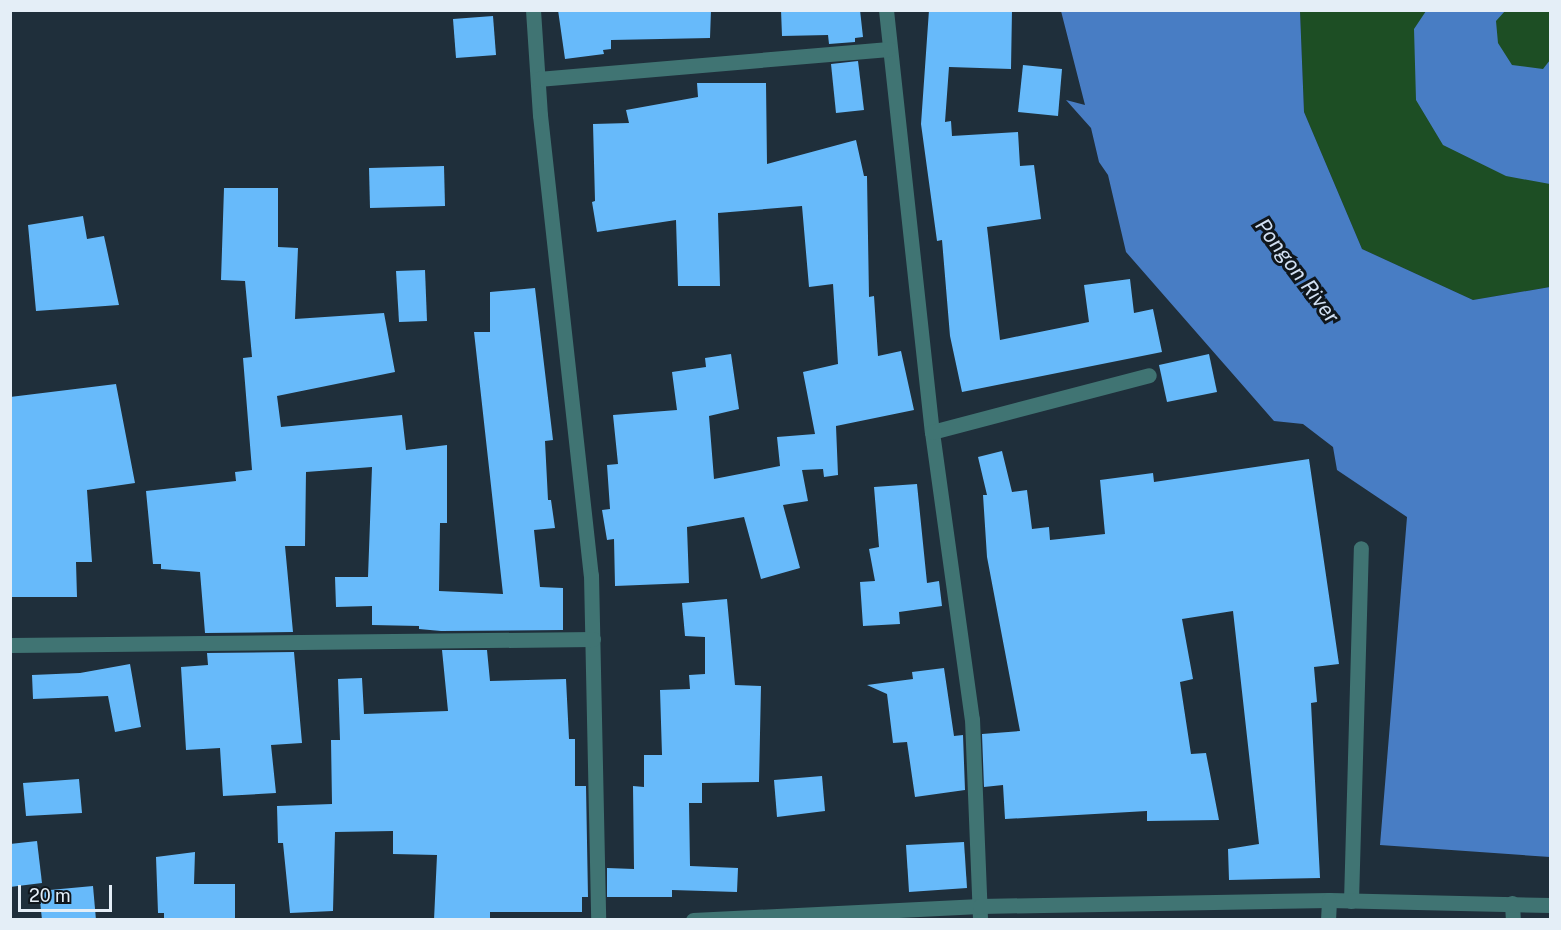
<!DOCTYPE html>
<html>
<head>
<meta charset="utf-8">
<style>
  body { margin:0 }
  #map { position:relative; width:1561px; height:930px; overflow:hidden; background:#1f2f3b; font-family:"Public Sans",sans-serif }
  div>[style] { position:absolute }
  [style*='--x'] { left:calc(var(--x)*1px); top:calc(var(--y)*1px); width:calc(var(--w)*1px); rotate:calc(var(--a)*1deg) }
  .green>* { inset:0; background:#1d4e24 }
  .water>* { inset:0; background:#487dc4 }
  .building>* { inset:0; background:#67bafa }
  .minor>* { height:15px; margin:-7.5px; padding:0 7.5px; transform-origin:7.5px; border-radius:7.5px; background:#407473 }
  span { translate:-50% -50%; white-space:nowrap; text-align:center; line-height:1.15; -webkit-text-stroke:6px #0f161c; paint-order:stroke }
  .water-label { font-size:21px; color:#d2e0f3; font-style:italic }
  .frame { position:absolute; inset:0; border:12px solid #e4eef7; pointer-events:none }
  .scale { position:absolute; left:18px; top:885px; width:94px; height:27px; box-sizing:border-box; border:3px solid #e4eef7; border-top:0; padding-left:8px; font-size:18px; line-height:21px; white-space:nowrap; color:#e4eef7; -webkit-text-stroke:4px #0f161c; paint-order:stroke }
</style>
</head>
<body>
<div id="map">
  <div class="green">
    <div style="clip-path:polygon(1300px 11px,1550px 11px,1550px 287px,1473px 300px,1362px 249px,1304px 112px)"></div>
  </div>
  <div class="water">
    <div style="clip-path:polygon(1061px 11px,1300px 11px,1304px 112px,1362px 249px,1473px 300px,1550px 287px,1550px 857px,1380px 845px,1407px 517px,1337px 470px,1333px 447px,1303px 424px,1274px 421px,1126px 252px,1108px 175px,1099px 162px,1091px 128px,1066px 100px,1085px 105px)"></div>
    <div style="clip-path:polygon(1426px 11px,1505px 11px,1496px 21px,1498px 43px,1512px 65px,1543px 69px,1550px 60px,1550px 184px,1506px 176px,1443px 145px,1416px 100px,1414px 29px)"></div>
  </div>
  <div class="building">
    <div style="clip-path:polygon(558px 10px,711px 10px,710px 38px,611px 40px,611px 49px,603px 50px,604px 54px,565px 59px)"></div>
    <div style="clip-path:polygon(781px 10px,860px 10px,863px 37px,855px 38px,855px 42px,829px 44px,828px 35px,782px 36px)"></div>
    <div style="clip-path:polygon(929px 10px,1012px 10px,1011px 69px,949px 67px,945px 122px,951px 121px,952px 136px,1018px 132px,1020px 166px,1034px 165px,1041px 219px,987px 227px,1000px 340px,1089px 322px,1084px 285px,1130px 279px,1134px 313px,1153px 309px,1162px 352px,962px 392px,950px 336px,942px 240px,937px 241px,921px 124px)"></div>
    <div style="clip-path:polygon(493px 16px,496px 55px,456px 58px,453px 19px)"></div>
    <div style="clip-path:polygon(858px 61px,864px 110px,836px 113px,831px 64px)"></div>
    <div style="clip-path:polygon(1023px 65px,1062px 69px,1058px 116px,1018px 112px)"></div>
    <div style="clip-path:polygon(697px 83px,766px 83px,767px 164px,856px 140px,864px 176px,867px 176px,869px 297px,874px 296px,878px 356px,901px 351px,914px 410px,836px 426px,838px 475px,824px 477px,823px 469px,802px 470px,808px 501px,783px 505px,800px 568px,761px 579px,744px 517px,687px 527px,689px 583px,615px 586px,614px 539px,607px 540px,602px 510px,610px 509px,607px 465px,618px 464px,613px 415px,677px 410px,672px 372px,706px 367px,705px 358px,731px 354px,739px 409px,709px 416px,714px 479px,780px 466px,777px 437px,815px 434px,803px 372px,838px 364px,833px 284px,809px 287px,802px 206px,718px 213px,720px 286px,678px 286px,676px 220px,597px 232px,592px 202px,595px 201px,593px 124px,629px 123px,626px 110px,698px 97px)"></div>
    <div style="clip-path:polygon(444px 166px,445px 206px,370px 208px,369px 168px)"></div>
    <div style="clip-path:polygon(224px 188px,278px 188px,278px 247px,298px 248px,295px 319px,384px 313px,395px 372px,277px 396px,281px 427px,402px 415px,406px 450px,447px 445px,447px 523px,440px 523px,439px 591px,503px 594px,474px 332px,490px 332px,490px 292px,535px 288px,553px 440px,545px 441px,548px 500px,551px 500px,555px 528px,534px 530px,540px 587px,563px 588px,563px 630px,441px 631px,419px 629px,419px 626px,372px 625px,372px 606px,336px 607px,335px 577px,368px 577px,372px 467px,306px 472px,305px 546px,285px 546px,293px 632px,205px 633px,200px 572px,161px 569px,161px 564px,153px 564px,146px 491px,236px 481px,235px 472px,252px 470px,243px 358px,252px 357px,245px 281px,221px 280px)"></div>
    <div style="clip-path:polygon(83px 216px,87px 239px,104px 236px,119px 305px,36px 311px,28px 225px)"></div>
    <div style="clip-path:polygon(425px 270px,427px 321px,399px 322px,396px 271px)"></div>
    <div style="clip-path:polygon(1209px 354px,1217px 392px,1167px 402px,1159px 365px)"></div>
    <div style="clip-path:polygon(116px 384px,135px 483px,87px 490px,92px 562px,76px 562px,77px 597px,10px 597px,10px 397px)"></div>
    <div style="clip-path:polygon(1002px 451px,1012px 492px,1027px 490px,1032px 529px,1049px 527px,1050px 540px,1105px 534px,1100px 480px,1153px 473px,1154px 482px,1309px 459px,1339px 664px,1314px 667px,1317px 702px,1311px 703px,1320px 878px,1229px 880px,1228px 849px,1259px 844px,1233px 611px,1182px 619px,1193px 679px,1180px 682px,1191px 754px,1206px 753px,1219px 820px,1147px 821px,1147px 811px,1005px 819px,1003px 785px,984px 787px,982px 734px,1020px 731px,987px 557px,983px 495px,987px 495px,978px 457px)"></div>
    <div style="clip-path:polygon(917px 484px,927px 583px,939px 581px,942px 606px,899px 612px,900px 624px,863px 626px,860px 582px,875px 581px,869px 549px,879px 547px,874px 487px)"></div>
    <div style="clip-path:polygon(727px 599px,735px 685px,761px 686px,759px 782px,702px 783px,702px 803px,689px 803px,690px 866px,738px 868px,737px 892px,672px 890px,672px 897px,607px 897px,607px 868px,634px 869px,633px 786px,644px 787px,644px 755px,662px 755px,660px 690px,690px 689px,689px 675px,705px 674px,705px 637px,685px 636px,682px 603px)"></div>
    <div style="clip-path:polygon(442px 650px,487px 650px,490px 681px,566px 679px,569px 739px,575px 739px,575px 786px,586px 786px,588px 897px,582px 897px,582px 912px,490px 912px,490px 920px,434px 920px,437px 855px,393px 854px,393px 831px,335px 832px,333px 911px,290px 913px,283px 843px,278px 843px,277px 806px,332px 804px,331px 740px,340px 740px,338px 679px,362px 678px,364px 714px,448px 711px)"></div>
    <div style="clip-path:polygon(294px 652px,302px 743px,271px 745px,276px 793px,223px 796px,220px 748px,186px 750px,181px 667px,208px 665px,207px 653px)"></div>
    <div style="clip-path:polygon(130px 664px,141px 727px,115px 732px,108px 696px,33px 699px,32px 675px,80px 673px)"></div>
    <div style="clip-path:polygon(944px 668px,954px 736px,963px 735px,965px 790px,915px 797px,907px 742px,893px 743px,887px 694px,867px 685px,913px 679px,912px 672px)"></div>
    <div style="clip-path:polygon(822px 776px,825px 811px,777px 817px,774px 780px)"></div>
    <div style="clip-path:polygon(79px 779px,82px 813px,26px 816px,23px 783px)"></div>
    <div style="clip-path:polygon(37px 841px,42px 883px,10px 887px,10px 844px)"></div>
    <div style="clip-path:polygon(964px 842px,967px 888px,909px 892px,906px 845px)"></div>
    <div style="clip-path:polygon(195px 852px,194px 884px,235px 884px,235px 920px,164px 920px,164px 913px,158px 913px,156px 857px)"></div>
    <div style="clip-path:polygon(93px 886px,96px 920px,42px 920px,39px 891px)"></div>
  </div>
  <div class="minor">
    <div style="--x:533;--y:10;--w:105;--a:86.2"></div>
    <div style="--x:540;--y:115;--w:463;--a:83.7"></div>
    <div style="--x:591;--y:575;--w:345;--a:88.8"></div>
    <div style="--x:886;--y:10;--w:424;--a:83.8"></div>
    <div style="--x:932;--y:432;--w:290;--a:82.1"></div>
    <div style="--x:972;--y:719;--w:201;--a:87.7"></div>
    <div style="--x:538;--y:79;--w:352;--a:-4.9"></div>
    <div style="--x:932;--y:432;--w:224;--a:-14.7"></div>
    <div style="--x:10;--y:645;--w:583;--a:-0.59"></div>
    <div style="--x:1351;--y:901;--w:353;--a:-88.4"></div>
    <div style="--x:1512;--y:903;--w:17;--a:87"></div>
    <div style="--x:693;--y:920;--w:287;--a:-2.8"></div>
    <div style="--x:980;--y:906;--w:349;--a:-1"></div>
    <div style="--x:1329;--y:900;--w:221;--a:1.3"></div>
    <div style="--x:1328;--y:920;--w:20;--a:-87"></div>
  </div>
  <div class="water-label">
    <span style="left:1297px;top:271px;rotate:53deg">Pongon River</span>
  </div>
  <div class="frame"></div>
  <div class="scale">20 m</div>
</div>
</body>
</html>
